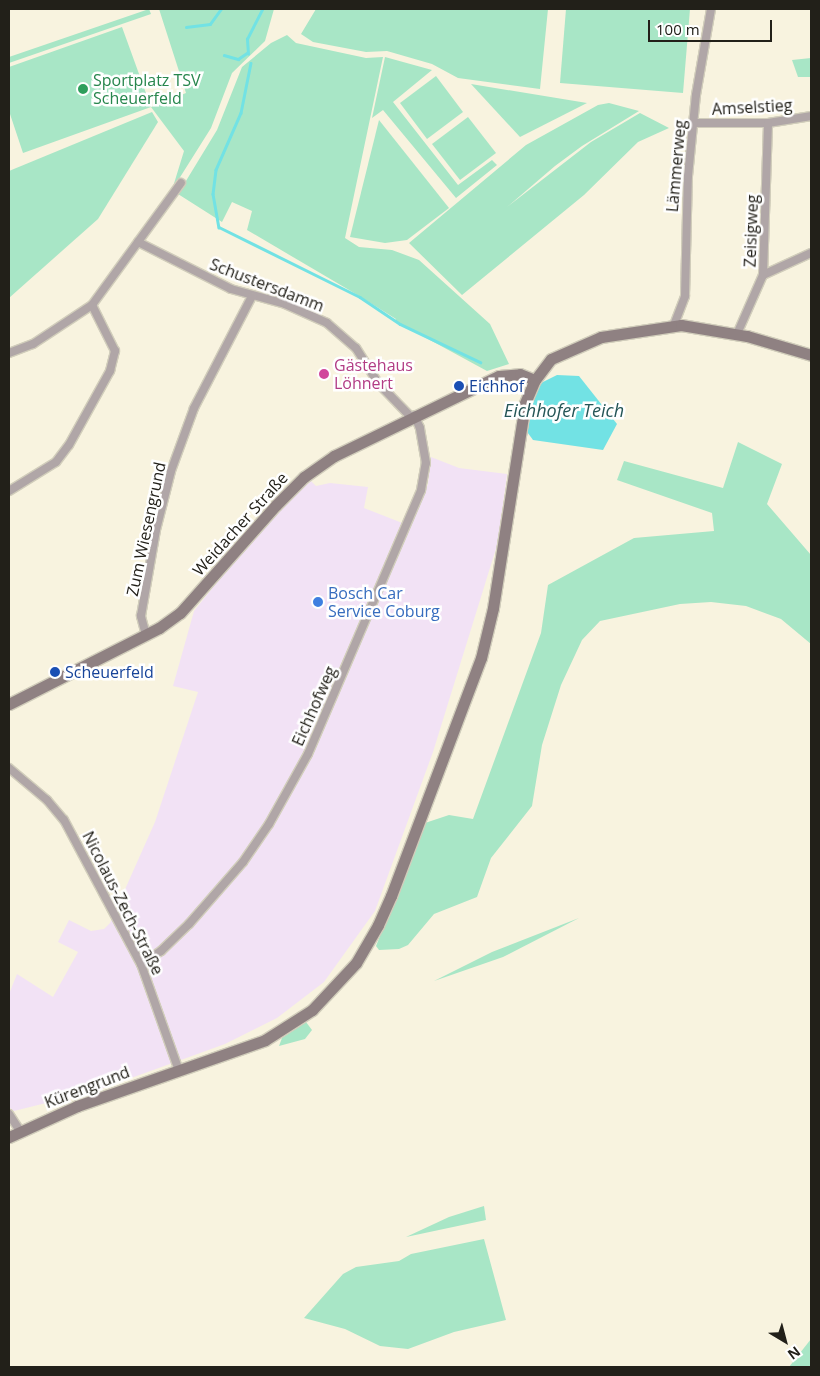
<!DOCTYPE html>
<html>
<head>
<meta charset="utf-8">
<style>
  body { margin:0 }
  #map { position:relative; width:820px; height:1376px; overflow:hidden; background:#f8f3df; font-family:"Open Sans",sans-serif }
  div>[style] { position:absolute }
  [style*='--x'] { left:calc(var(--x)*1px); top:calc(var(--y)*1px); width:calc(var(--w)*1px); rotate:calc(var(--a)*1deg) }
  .industrial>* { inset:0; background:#f2e2f5 }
  .green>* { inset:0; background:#a8e6c6 }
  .water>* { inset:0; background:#72e2e4 }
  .stream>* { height:2.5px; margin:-1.25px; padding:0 1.25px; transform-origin:1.25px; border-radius:1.25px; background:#72e2e4 }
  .roads { filter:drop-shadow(1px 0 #d1cdbb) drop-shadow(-1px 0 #d1cdbb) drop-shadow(0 1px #d1cdbb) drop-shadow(0 -1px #d1cdbb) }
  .street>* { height:8px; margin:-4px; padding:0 4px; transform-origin:4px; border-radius:4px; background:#b0a6a7 }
  .secondary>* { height:11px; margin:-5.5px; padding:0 5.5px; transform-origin:5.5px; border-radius:5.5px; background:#8f8182 }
  .dots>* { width:14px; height:14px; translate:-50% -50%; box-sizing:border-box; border:2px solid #fff; border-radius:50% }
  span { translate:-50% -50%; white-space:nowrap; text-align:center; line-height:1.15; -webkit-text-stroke:5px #fff; paint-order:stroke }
  .leisure-label { font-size:16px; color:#27864d }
  .left { translate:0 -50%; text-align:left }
  .street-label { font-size:16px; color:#222019 }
  .hotel-label { font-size:16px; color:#b23c85 }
  .transit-label { font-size:16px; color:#164399 }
  .shop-label { font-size:16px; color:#366cbe }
  .water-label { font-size:18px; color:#255657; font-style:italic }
  .frame { position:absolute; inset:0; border:10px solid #222019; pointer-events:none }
  .north { position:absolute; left:760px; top:1316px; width:50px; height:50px; -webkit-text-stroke:4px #fff; paint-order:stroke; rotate:143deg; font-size:14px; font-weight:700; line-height:20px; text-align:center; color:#222019 }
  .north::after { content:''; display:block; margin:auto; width:18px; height:22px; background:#222019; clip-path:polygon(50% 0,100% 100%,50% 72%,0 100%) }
  .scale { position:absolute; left:648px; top:20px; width:124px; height:22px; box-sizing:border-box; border:2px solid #222019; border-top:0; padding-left:6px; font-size:15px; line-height:18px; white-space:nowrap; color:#222019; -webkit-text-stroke:4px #fff; paint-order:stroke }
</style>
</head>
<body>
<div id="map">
  <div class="industrial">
    <div style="clip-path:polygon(431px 457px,459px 468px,507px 474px,498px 542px,433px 752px,375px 911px,324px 982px,277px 1018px,225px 1044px,98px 1090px,14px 1111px,9px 1107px,9px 994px,17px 974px,53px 997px,78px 952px,58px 942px,69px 920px,91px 931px,104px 929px,110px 923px,155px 822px,198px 692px,173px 686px,194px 611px,262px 526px,311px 481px,316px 486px,330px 483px,368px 487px,364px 508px,410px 526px,428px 484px)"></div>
  </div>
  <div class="green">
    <div style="clip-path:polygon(149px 9px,151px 14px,9px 63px,9px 57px)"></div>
    <div style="clip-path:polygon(159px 9px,274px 9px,265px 41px,232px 73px,211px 128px,172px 190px,184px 151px,151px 107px,23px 153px,9px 111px,9px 67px,122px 27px,151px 107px,186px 93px)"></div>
    <div style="clip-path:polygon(316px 9px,548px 9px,540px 89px,458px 78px,432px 64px,387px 51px,366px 52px,313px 42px,301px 34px)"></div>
    <div style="clip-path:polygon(566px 9px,690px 9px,683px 93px,560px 83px)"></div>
    <div style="clip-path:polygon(287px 35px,296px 43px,366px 58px,383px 57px,345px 238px,359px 247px,392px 250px,419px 260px,490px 324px,509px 364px,487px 371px,395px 321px,396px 319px,361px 297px,247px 230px,252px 211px,232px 202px,222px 222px,178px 194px,217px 130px,242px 67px,271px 43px)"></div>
    <div style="clip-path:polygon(385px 57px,432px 70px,393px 102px,458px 185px,492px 160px,497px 165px,456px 198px,383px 110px,372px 118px)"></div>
    <div style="clip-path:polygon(811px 58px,811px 77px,798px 77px,792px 60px)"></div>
    <div style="clip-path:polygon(436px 76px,463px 112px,427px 139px,400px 103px)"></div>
    <div style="clip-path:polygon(471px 84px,587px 103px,520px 137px)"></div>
    <div style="clip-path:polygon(609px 103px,639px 111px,582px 146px,555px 166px,507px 207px,591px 142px,640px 113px,669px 128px,638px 142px,584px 195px,462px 295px,409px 243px,526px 145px,598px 105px)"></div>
    <div style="clip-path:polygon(152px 112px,158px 122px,98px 219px,9px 298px,9px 171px)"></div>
    <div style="clip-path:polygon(468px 117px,496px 153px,460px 180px,432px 144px)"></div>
    <div style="clip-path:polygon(379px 120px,449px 208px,407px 240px,385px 243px,350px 237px)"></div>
    <div style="clip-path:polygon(738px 442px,782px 464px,767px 504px,811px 555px,811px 644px,781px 619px,746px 606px,711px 602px,680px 604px,600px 621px,582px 640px,561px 685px,542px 745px,532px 806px,491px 858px,477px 897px,434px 914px,408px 945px,399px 949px,379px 950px,376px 946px,425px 823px,449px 815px,473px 819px,541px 633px,548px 585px,634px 538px,714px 531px,712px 513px,617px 480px,624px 461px,723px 488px)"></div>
    <div style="clip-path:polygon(579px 918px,503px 957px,434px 981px,492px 952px)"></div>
    <div style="clip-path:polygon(306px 1022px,312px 1030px,305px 1039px,279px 1046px,282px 1038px)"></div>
    <div style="clip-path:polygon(484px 1206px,486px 1220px,406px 1237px,449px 1217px)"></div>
    <div style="clip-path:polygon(484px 1239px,506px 1320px,454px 1332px,408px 1349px,380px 1346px,345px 1329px,304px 1318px,343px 1274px,356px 1267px,399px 1261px,411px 1254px)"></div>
    <div style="clip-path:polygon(811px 1339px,811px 1367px,789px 1367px)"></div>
  </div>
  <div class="water">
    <div style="clip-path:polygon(557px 375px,579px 376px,617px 424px,603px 450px,533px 440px,525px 429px,539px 384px)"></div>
  </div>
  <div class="stream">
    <div style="--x:186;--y:27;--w:24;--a:-7"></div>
    <div style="--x:210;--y:24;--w:19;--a:-54"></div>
    <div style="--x:248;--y:54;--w:15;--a:-94"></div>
    <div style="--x:247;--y:39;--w:34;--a:-63"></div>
    <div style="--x:224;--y:55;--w:15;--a:16"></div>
    <div style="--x:238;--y:59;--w:11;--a:-34"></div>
    <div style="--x:251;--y:63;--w:51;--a:101.3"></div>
    <div style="--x:241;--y:113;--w:62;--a:113.7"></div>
    <div style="--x:216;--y:170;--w:24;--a:97"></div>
    <div style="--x:213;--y:194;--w:34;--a:80"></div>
    <div style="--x:219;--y:227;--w:157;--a:26.4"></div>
    <div style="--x:360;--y:297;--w:48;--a:34"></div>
    <div style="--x:400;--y:324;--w:89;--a:25.4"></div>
  </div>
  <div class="roads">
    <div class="street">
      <div style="--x:694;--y:123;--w:74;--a:0"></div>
      <div style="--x:768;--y:123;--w:44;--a:-9.2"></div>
      <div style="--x:138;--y:242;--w:104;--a:26.8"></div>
      <div style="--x:231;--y:289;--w:56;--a:15.5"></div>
      <div style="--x:285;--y:304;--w:46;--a:24.3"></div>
      <div style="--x:327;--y:323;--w:38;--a:41"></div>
      <div style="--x:356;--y:348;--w:41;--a:57.8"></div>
      <div style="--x:378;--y:383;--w:47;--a:45.9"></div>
      <div style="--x:763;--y:275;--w:53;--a:-24.6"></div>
      <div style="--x:674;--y:325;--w:31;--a:-69"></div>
      <div style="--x:685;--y:296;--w:120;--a:-88.6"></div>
      <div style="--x:688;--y:176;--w:81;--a:-84.4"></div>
      <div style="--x:696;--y:95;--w:87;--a:-80.1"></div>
      <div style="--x:737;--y:334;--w:64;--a:-66.2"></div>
      <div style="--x:763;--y:275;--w:152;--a:-88.1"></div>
      <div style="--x:9;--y:353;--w:26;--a:-21"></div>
      <div style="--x:33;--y:344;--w:71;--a:-33.5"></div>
      <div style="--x:92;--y:305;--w:151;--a:-53.9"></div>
      <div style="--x:9;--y:491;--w:55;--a:-31.7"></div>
      <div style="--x:56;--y:462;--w:21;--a:-53"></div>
      <div style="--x:69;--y:445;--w:85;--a:-61"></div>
      <div style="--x:110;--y:371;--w:21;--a:-76"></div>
      <div style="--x:115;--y:351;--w:51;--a:-116.6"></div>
      <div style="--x:146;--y:635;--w:20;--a:-105"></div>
      <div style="--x:141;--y:616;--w:87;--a:-80.1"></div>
      <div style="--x:156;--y:530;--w:61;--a:-75.7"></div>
      <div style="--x:171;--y:471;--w:67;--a:-69.9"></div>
      <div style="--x:194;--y:408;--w:126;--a:-62.6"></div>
      <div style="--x:9;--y:768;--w:50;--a:40.1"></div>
      <div style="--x:47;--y:800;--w:26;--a:50"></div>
      <div style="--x:64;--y:820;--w:163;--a:61.9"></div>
      <div style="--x:141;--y:964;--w:114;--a:70.4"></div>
      <div style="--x:141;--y:964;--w:24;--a:-33"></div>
      <div style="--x:161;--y:951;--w:39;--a:-44"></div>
      <div style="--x:189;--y:924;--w:82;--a:-48.9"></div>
      <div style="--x:243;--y:862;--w:46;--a:-55.6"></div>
      <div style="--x:269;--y:824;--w:80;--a:-60.9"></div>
      <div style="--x:308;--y:754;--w:287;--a:-66.8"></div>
      <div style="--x:421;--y:490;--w:27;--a:-80"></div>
      <div style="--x:426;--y:463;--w:36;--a:-100"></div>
      <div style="--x:420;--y:428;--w:14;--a:-115"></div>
      <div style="--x:9;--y:1114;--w:20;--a:57"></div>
    </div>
    <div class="secondary">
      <div style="--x:9;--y:704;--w:168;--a:-26.9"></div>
      <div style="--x:159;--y:628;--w:26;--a:-36"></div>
      <div style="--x:180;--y:613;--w:144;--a:-48.4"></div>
      <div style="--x:276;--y:505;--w:40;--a:-45"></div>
      <div style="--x:304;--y:477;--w:37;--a:-35"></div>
      <div style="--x:334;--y:456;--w:183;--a:-25.9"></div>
      <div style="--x:499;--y:376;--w:21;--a:-5"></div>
      <div style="--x:520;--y:374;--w:16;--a:22"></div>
      <div style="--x:9;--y:1137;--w:75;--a:-24.5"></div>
      <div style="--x:77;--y:1106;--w:199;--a:-19.3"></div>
      <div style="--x:265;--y:1040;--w:56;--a:-32.6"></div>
      <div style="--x:312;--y:1010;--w:64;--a:-46.9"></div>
      <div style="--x:356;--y:963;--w:44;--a:-59.9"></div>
      <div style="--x:378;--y:925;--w:32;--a:-66"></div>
      <div style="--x:391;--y:896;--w:254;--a:-69.3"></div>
      <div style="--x:481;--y:658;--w:51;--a:-76.5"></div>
      <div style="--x:493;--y:608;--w:207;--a:-81.1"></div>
      <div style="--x:525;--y:403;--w:25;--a:-67"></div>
      <div style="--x:535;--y:380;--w:26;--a:-53"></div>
      <div style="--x:551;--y:359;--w:55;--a:-23.7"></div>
      <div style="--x:601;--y:337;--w:81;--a:-8.5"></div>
      <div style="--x:681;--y:325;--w:67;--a:9.5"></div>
      <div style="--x:747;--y:336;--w:67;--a:16.5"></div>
    </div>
  </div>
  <div class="dots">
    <div style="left:83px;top:89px;background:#2e9e5b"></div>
    <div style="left:324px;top:374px;background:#d1479c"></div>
    <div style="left:459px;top:386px;background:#1a4fb4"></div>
    <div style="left:318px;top:602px;background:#3f7fe0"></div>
    <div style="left:55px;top:672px;background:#1a4fb4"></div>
  </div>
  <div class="leisure-label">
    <span class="left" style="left:93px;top:89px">Sportplatz TSV<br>Scheuerfeld</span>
  </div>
  <div class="street-label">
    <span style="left:752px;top:107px;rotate:-3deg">Amselstieg</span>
    <span style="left:676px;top:166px;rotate:-85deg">Lämmerweg</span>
    <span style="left:751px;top:231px;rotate:-88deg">Zeisigweg</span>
    <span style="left:267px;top:285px;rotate:21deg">Schustersdamm</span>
    <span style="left:240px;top:524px;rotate:-48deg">Weidacher Straße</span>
    <span style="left:146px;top:529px;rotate:-78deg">Zum Wiesengrund</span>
    <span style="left:314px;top:706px;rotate:-66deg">Eichhofweg</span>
    <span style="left:123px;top:903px;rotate:63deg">Nicolaus-Zech-Straße</span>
    <span style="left:87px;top:1087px;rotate:-21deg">Kürengrund</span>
  </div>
  <div class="hotel-label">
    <span class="left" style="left:334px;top:374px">Gästehaus<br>Löhnert</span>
  </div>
  <div class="transit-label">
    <span class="left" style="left:469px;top:386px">Eichhof</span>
    <span class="left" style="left:65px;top:672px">Scheuerfeld</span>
  </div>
  <div class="shop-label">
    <span class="left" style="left:328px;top:602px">Bosch Car<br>Service Coburg</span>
  </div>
  <div class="water-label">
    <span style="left:564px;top:410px">Eichhofer Teich</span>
  </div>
  <div class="frame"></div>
  <div class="north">N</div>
  <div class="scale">100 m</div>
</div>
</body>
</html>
